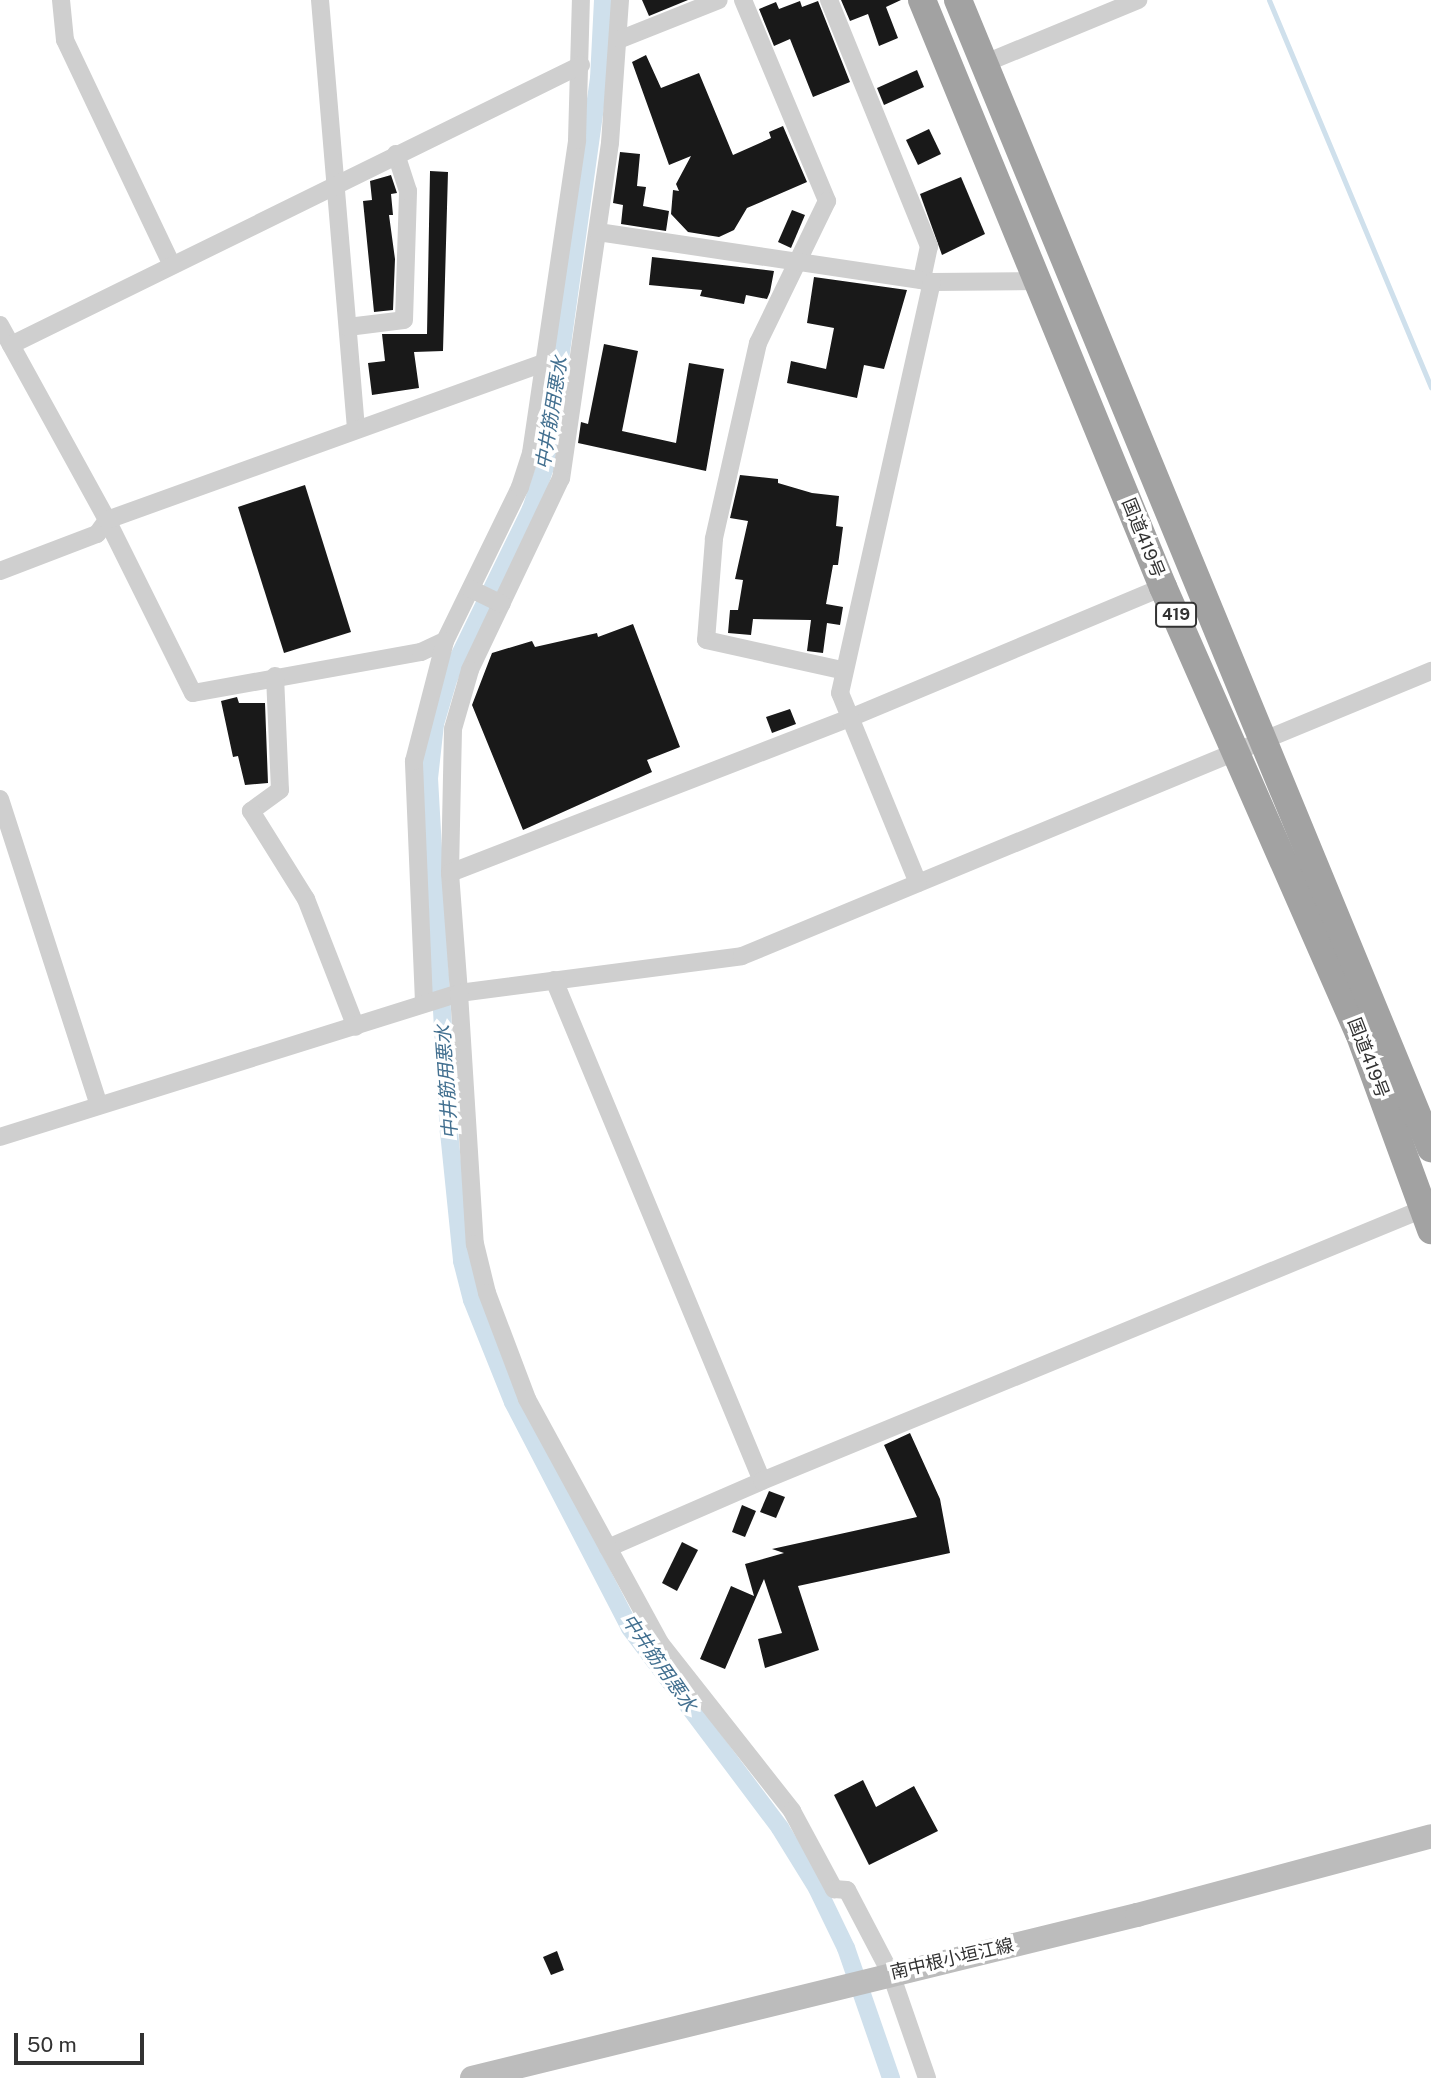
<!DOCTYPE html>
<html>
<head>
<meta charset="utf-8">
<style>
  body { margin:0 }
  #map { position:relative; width:1431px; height:2078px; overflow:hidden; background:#fff; font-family:"Public Sans","Noto Sans JP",sans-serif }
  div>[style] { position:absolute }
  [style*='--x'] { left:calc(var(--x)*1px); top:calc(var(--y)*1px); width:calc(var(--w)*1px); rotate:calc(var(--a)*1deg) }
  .stream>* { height:5px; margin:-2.5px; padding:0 2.5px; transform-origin:2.5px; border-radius:2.5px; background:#cfe0ec }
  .canal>* { height:18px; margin:-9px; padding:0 9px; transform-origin:9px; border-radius:9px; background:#cfe0ec }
  .building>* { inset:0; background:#191919 }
  .minor>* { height:18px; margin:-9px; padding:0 9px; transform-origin:9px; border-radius:9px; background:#cfcfcf }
  .secondary>* { height:24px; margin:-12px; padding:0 12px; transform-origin:12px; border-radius:12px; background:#bcbcbc }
  .trunk>* { height:28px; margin:-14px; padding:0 14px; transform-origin:14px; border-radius:14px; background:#a2a2a2 }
  span { translate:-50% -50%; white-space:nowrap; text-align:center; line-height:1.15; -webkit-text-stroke:7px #fff; paint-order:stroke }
  .shield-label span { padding:2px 5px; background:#fff; border:2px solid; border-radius:5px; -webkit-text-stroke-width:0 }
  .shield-label { font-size:16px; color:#323232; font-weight:700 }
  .street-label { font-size:18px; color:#323232 }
  .water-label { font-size:19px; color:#437090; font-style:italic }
  .scale { position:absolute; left:14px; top:2033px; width:130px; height:32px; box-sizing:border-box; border:4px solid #323232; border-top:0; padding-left:9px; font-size:21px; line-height:24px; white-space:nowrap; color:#323232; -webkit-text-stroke:5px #fff; paint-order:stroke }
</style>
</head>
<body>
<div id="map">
  <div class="stream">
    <div style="--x:1269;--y:0;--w:420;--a:67.3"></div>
  </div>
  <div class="canal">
    <div style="--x:603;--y:0;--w:78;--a:92.9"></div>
    <div style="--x:599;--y:78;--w:393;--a:97.9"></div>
    <div style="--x:545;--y:467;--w:44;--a:108.4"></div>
    <div style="--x:531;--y:509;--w:187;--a:116"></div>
    <div style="--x:449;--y:677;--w:49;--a:106.6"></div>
    <div style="--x:435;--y:724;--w:54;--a:96.3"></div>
    <div style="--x:429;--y:778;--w:355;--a:86.8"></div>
    <div style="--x:449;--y:1132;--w:130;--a:84.2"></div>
    <div style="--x:462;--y:1261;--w:40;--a:75.6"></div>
    <div style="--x:472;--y:1300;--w:110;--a:68.1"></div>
    <div style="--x:513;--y:1402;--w:254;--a:62.6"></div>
    <div style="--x:630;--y:1628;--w:250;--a:53.1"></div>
    <div style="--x:780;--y:1828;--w:70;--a:58.3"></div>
    <div style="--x:817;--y:1888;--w:67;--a:64.2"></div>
    <div style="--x:846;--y:1948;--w:138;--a:70.9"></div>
  </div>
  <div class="building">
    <div style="clip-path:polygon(642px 0,688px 0,649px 16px)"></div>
    <div style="clip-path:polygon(841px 0,901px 0,886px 7px,898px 38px,879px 46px,868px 14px,850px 21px)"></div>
    <div style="clip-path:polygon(800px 1px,802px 7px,818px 1px,850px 82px,813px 97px,790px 39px,774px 46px,759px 9px,776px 2px,779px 9px)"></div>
    <div style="clip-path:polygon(646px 55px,661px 88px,699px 73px,733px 155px,771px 138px,769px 132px,783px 126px,807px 182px,747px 208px,734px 230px,719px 237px,688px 232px,671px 214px,673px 190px,679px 191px,676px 184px,691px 156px,669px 165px,632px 62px)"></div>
    <div style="clip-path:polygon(917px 70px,924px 87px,884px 105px,877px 88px)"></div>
    <div style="clip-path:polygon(929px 129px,941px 154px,918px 165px,906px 140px)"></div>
    <div style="clip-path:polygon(620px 152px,640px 154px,637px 186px,646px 187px,643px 206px,669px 211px,666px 231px,621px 224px,623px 205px,613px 203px)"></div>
    <div style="clip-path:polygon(430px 171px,448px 172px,443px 351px,414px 352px,419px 388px,372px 395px,368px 363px,385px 361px,382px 334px,427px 334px)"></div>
    <div style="clip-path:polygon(391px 175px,397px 193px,391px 194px,393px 215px,389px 215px,395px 259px,393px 310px,374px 312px,363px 201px,372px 200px,370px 181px)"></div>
    <div style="clip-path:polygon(961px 177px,985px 234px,942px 255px,920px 194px)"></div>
    <div style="clip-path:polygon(792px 210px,805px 215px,791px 248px,778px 242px)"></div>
    <div style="clip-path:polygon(652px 257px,774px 271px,770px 292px,767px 299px,746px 295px,744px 304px,700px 296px,702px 290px,649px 285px)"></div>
    <div style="clip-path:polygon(814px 277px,907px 290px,884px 369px,864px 365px,857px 398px,787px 383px,791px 361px,826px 369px,834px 328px,807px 323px)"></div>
    <div style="clip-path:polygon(604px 344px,638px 351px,622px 431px,676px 443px,689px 363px,724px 369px,706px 471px,578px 443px,581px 422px,588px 424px)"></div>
    <div style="clip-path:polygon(740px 475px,778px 479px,778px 483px,812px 493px,839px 496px,836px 526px,843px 527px,838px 565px,833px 565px,826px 604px,843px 607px,840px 625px,827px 623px,823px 653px,807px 651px,811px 620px,753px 619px,751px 635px,728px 633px,730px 610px,738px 610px,743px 580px,735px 579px,748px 521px,730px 518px)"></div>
    <div style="clip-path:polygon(305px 485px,351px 632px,284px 653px,238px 507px)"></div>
    <div style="clip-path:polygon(633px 624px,680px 747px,647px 760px,652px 772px,523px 830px,472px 705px,492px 653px,532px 641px,535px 647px,597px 633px,598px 637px)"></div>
    <div style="clip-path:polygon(237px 697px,239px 703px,265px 703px,268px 783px,245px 785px,238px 756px,233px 757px,221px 701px)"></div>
    <div style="clip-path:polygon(790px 709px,796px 724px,772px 733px,766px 717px)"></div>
    <div style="clip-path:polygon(910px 1433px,940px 1499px,950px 1553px,798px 1586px,819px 1650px,765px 1668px,758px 1639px,782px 1633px,764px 1579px,725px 1669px,700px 1659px,731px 1586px,754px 1596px,745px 1564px,784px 1553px,772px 1549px,917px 1517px,884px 1445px)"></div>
    <div style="clip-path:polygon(769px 1491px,785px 1497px,776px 1518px,760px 1512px)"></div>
    <div style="clip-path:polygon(742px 1505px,756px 1511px,745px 1537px,732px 1532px)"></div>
    <div style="clip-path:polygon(682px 1542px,698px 1550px,677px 1591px,662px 1583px)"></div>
    <div style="clip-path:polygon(863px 1780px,876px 1807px,914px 1786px,938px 1831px,869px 1865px,834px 1795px)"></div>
    <div style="clip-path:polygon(557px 1951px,564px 1970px,551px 1975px,543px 1957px)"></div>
  </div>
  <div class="minor">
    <div style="--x:61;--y:0;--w:40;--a:84.3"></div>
    <div style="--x:65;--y:40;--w:247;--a:64.6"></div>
    <div style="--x:320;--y:0;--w:431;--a:85.2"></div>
    <div style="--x:620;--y:0;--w:143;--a:94"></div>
    <div style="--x:610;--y:143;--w:339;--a:98.3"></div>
    <div style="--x:561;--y:478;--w:212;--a:115.4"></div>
    <div style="--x:470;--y:670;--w:61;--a:106.1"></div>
    <div style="--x:453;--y:729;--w:144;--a:91.2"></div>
    <div style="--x:450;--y:873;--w:120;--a:85.7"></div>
    <div style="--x:459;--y:993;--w:285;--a:-7.4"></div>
    <div style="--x:742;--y:956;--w:746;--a:-22.47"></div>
    <div style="--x:743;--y:0;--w:218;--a:67.3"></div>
    <div style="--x:827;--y:201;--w:158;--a:115.9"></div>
    <div style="--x:758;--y:343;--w:201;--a:102.7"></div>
    <div style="--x:714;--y:539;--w:101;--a:94.5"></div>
    <div style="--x:706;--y:640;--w:138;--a:12.5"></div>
    <div style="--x:829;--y:0;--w:266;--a:67.9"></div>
    <div style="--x:929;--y:246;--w:35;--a:102"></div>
    <div style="--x:621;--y:39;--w:105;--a:-21.7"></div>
    <div style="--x:983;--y:64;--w:168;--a:-22.4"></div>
    <div style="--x:598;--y:232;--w:338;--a:8.5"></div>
    <div style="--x:932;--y:282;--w:108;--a:-0.5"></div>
    <div style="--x:0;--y:325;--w:222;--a:61.2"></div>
    <div style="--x:107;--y:520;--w:193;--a:63.6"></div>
    <div style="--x:193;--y:693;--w:232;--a:-10.2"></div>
    <div style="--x:421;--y:652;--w:26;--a:-25"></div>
    <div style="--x:445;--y:641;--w:171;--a:-64"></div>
    <div style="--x:520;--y:487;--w:36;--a:-72"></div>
    <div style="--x:531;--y:453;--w:316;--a:-81.6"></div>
    <div style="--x:577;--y:140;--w:140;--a:-88.4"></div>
    <div style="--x:348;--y:327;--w:56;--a:-7.1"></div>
    <div style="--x:404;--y:320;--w:129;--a:-88.2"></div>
    <div style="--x:408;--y:191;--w:39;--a:-108"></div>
    <div style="--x:11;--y:345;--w:635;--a:-26.16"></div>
    <div style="--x:0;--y:571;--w:104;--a:-20.9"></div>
    <div style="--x:97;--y:534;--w:17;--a:-54"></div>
    <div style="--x:107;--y:520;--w:463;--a:-19.8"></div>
    <div style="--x:471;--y:589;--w:34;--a:26"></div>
    <div style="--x:275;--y:676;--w:114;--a:87.5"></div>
    <div style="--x:280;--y:790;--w:36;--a:144"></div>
    <div style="--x:251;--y:811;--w:104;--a:58"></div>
    <div style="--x:306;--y:899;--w:137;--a:68.7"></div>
    <div style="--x:0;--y:799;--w:322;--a:72.1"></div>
    <div style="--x:450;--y:873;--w:429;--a:-21.2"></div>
    <div style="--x:850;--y:718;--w:339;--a:-22.7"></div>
    <div style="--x:918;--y:883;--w:205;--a:-112.3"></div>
    <div style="--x:840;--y:693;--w:421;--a:-77.4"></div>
    <div style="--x:554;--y:980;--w:542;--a:67.45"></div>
    <div style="--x:762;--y:1481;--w:168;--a:156.5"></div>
    <div style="--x:424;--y:1002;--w:241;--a:-92.4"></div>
    <div style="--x:414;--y:761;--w:124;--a:-75.5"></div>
    <div style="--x:0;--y:1137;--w:481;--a:-17.4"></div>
    <div style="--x:459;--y:993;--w:252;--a:86.4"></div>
    <div style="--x:475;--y:1244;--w:50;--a:76.2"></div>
    <div style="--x:487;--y:1293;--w:113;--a:69.3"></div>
    <div style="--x:527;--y:1399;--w:278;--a:61.4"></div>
    <div style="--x:660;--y:1643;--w:214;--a:51.8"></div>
    <div style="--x:792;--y:1811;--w:89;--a:61.7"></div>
    <div style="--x:834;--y:1889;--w:13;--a:4"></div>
    <div style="--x:847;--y:1890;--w:95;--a:62.4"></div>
    <div style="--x:891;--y:1974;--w:110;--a:70.9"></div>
    <div style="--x:762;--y:1481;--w:715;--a:-22.37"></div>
  </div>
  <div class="secondary">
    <div style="--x:472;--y:2078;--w:685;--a:-13.77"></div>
    <div style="--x:1137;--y:1915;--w:304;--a:-15"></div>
  </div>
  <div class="trunk">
    <div style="--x:922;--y:0;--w:635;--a:67.68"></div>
    <div style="--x:1163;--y:587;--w:487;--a:66.3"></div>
    <div style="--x:1359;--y:1033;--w:210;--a:69.9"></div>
    <div style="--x:958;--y:0;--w:1242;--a:67.61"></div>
  </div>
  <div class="shield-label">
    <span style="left:1176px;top:615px">419</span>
  </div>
  <div class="street-label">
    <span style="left:1143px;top:538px;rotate:68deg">国道419号</span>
    <span style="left:1368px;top:1058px;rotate:69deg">国道419号</span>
    <span style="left:952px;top:1959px;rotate:-13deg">南中根小垣江線</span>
  </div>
  <div class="water-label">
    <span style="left:552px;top:413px;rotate:-81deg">中井筋用悪水</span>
    <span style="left:447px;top:1082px;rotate:-94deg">中井筋用悪水</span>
    <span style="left:659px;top:1663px;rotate:55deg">中井筋用悪水</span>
  </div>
  <div class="scale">50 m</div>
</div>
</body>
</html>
